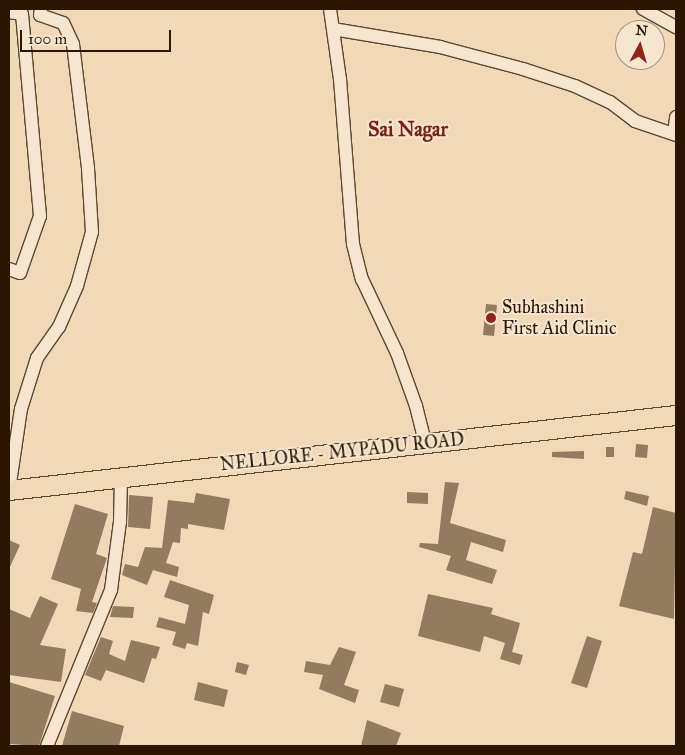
<!DOCTYPE html>
<html>
<head>
<meta charset="utf-8">
<style>
  body { margin:0 }
  #map { position:relative; width:685px; height:755px; overflow:hidden; background:#f1d9b7; font-family:"IM FELL Great Primer",serif }
  div>[style] { position:absolute }
  [style*='--x'] { left:calc(var(--x)*1px); top:calc(var(--y)*1px); width:calc(var(--w)*1px); rotate:calc(var(--a)*1deg) }
  .building>* { inset:0; background:#927b5f }
  .roads { filter:drop-shadow(1px 0 #5d462e) drop-shadow(-1px 0 #5d462e) drop-shadow(0 1px #5d462e) drop-shadow(0 -1px #5d462e) }
  .street>* { height:12px; margin:-6px; padding:0 6px; transform-origin:6px; border-radius:6px; background:#f6e6d0 }
  .primary>* { height:19px; margin:-9.5px; padding:0 9.5px; transform-origin:9.5px; border-radius:9.5px; background:#f1d9b7 }
  .dots>* { width:14px; height:14px; translate:-50% -50%; box-sizing:border-box; border:2px solid #f6e6d0; border-radius:50% }
  span { translate:-50% -50%; white-space:nowrap; text-align:center; line-height:1.15; -webkit-text-stroke:4px #f6e6d0; paint-order:stroke }
  .poi-label { font-size:18px; color:#2c1500 }
  .left { translate:0 -50%; text-align:left }
  .street-label { font-size:18px; color:#2c1500 }
  .quarter-label { font-size:20px; color:#7a1f14; font-weight:700 }
  .frame { position:absolute; inset:0; border:10px solid #2c1500; pointer-events:none }
  .north { position:absolute; left:615px; top:20px; width:50px; height:50px; box-sizing:border-box; background:#f6e6d0; border:1px solid #a5927d; border-radius:50%; rotate:6deg; font-size:14px; font-weight:700; line-height:20px; text-align:center; color:#2c1500 }
  .north::after { content:''; display:block; margin:auto; width:18px; height:22px; background:#8f2418; clip-path:polygon(50% 0,100% 100%,50% 72%,0 100%) }
  .scale { position:absolute; left:20px; top:30px; width:151px; height:22px; box-sizing:border-box; border:2px solid #2c1500; border-top:0; padding-left:6px; font-size:15px; line-height:18px; white-space:nowrap; color:#2c1500; -webkit-text-stroke:4px #f6e6d0; paint-order:stroke }
</style>
</head>
<body>
<div id="map">
  <div class="building">
    <div style="clip-path:polygon(486px 304px,497px 305px,494px 336px,483px 335px)"></div>
    <div style="clip-path:polygon(636px 444px,648px 445px,647px 458px,635px 457px)"></div>
    <div style="clip-path:polygon(606px 447px,614px 447px,614px 457px,606px 457px)"></div>
    <div style="clip-path:polygon(584px 451px,584px 459px,552px 457px,552px 452px)"></div>
    <div style="clip-path:polygon(445px 482px,459px 483px,450px 523px,506px 540px,503px 552px,471px 542px,466px 560px,497px 570px,492px 584px,446px 570px,451px 556px,419px 547px,420px 543px,438px 544px)"></div>
    <div style="clip-path:polygon(626px 491px,649px 496px,647px 506px,624px 499px)"></div>
    <div style="clip-path:polygon(407px 492px,428px 493px,428px 504px,407px 503px)"></div>
    <div style="clip-path:polygon(196px 493px,230px 499px,224px 530px,188px 524px,188px 529px,181px 528px,180px 543px,173px 542px,166px 563px,179px 567px,177px 577px,153px 570px,147px 585px,122px 575px,125px 564px,138px 567px,145px 547px,162px 548px,168px 500px,194px 503px)"></div>
    <div style="clip-path:polygon(129px 495px,153px 497px,150px 529px,128px 527px)"></div>
    <div style="clip-path:polygon(75px 504px,108px 514px,96px 554px,107px 558px,92px 602px,97px 603px,93px 613px,76px 611px,81px 589px,51px 579px)"></div>
    <div style="clip-path:polygon(653px 507px,676px 513px,674px 619px,619px 606px,633px 552px,642px 554px)"></div>
    <div style="clip-path:polygon(9px 540px,20px 545px,9px 569px)"></div>
    <div style="clip-path:polygon(170px 580px,214px 595px,209px 614px,203px 612px,198px 646px,187px 643px,185px 649px,172px 645px,176px 632px,156px 627px,159px 617px,185px 624px,189px 605px,164px 597px)"></div>
    <div style="clip-path:polygon(428px 594px,493px 608px,491px 614px,520px 623px,512px 652px,523px 655px,520px 665px,500px 659px,505px 643px,484px 636px,480px 652px,418px 636px)"></div>
    <div style="clip-path:polygon(40px 596px,58px 604px,40px 645px,66px 649px,61px 682px,9px 675px,9px 609px,30px 618px)"></div>
    <div style="clip-path:polygon(113px 606px,134px 607px,133px 618px,110px 617px)"></div>
    <div style="clip-path:polygon(587px 636px,602px 641px,587px 688px,571px 683px)"></div>
    <div style="clip-path:polygon(101px 637px,113px 641px,109px 654px,125px 661px,131px 640px,160px 647px,156px 659px,152px 658px,144px 683px,106px 670px,101px 681px,85px 675px)"></div>
    <div style="clip-path:polygon(339px 647px,356px 652px,344px 685px,359px 690px,355px 703px,319px 689px,323px 675px,304px 672px,306px 661px,330px 665px)"></div>
    <div style="clip-path:polygon(237px 662px,249px 665px,246px 675px,235px 672px)"></div>
    <div style="clip-path:polygon(9px 682px,55px 696px,39px 746px,9px 744px)"></div>
    <div style="clip-path:polygon(198px 682px,228px 690px,224px 707px,194px 700px)"></div>
    <div style="clip-path:polygon(385px 684px,404px 689px,399px 707px,380px 702px)"></div>
    <div style="clip-path:polygon(72px 711px,124px 726px,119px 746px,62px 746px)"></div>
    <div style="clip-path:polygon(367px 720px,401px 733px,396px 746px,361px 746px)"></div>
  </div>
  <div class="roads">
    <div class="street">
      <div style="--x:330;--y:9;--w:71;--a:81.9"></div>
      <div style="--x:340;--y:79;--w:166;--a:85.5"></div>
      <div style="--x:353;--y:244;--w:36;--a:76"></div>
      <div style="--x:362;--y:279;--w:82;--a:64.7"></div>
      <div style="--x:397;--y:353;--w:56;--a:70.3"></div>
      <div style="--x:416;--y:406;--w:38;--a:76"></div>
      <div style="--x:643;--y:9;--w:38;--a:29"></div>
      <div style="--x:9;--y:12;--w:13;--a:9"></div>
      <div style="--x:22;--y:14;--w:203;--a:84.9"></div>
      <div style="--x:40;--y:216;--w:60;--a:109.3"></div>
      <div style="--x:20;--y:273;--w:12;--a:-160"></div>
      <div style="--x:333;--y:29;--w:109;--a:9.5"></div>
      <div style="--x:440;--y:47;--w:86;--a:14.8"></div>
      <div style="--x:523;--y:69;--w:55;--a:18.1"></div>
      <div style="--x:575;--y:86;--w:38;--a:25"></div>
      <div style="--x:610;--y:102;--w:31;--a:37"></div>
      <div style="--x:635;--y:121;--w:43;--a:18.9"></div>
      <div style="--x:674;--y:134;--w:17;--a:-83"></div>
      <div style="--x:9;--y:490;--w:82;--a:-81.6"></div>
      <div style="--x:21;--y:409;--w:53;--a:-72.6"></div>
      <div style="--x:37;--y:358;--w:38;--a:-55"></div>
      <div style="--x:59;--y:327;--w:45;--a:-66.3"></div>
      <div style="--x:77;--y:286;--w:56;--a:-74.5"></div>
      <div style="--x:92;--y:232;--w:64;--a:-93.6"></div>
      <div style="--x:88;--y:168;--w:125;--a:-96.9"></div>
      <div style="--x:73;--y:44;--w:23;--a:-115"></div>
      <div style="--x:63;--y:23;--w:24;--a:-161"></div>
      <div style="--x:40;--y:15;--w:6;--a:-81"></div>
      <div style="--x:47;--y:746;--w:169;--a:-67.7"></div>
      <div style="--x:111;--y:590;--w:69;--a:-82.5"></div>
      <div style="--x:120;--y:522;--w:45;--a:-88.7"></div>
    </div>
    <div class="primary">
      <div style="--x:9;--y:490;--w:671;--a:-6.42"></div>
    </div>
  </div>
  <div class="dots">
    <div style="left:491px;top:318px;background:#8f2418"></div>
  </div>
  <div class="poi-label">
    <span class="left" style="left:502px;top:318px">Subhashini<br>First Aid Clinic</span>
  </div>
  <div class="street-label">
    <span style="left:342px;top:452px;rotate:-6deg">NELLORE - MYPADU ROAD</span>
  </div>
  <div class="quarter-label">
    <span style="left:408px;top:129px">Sai Nagar</span>
  </div>
  <div class="frame"></div>
  <div class="north">N</div>
  <div class="scale">100 m</div>
</div>
</body>
</html>
